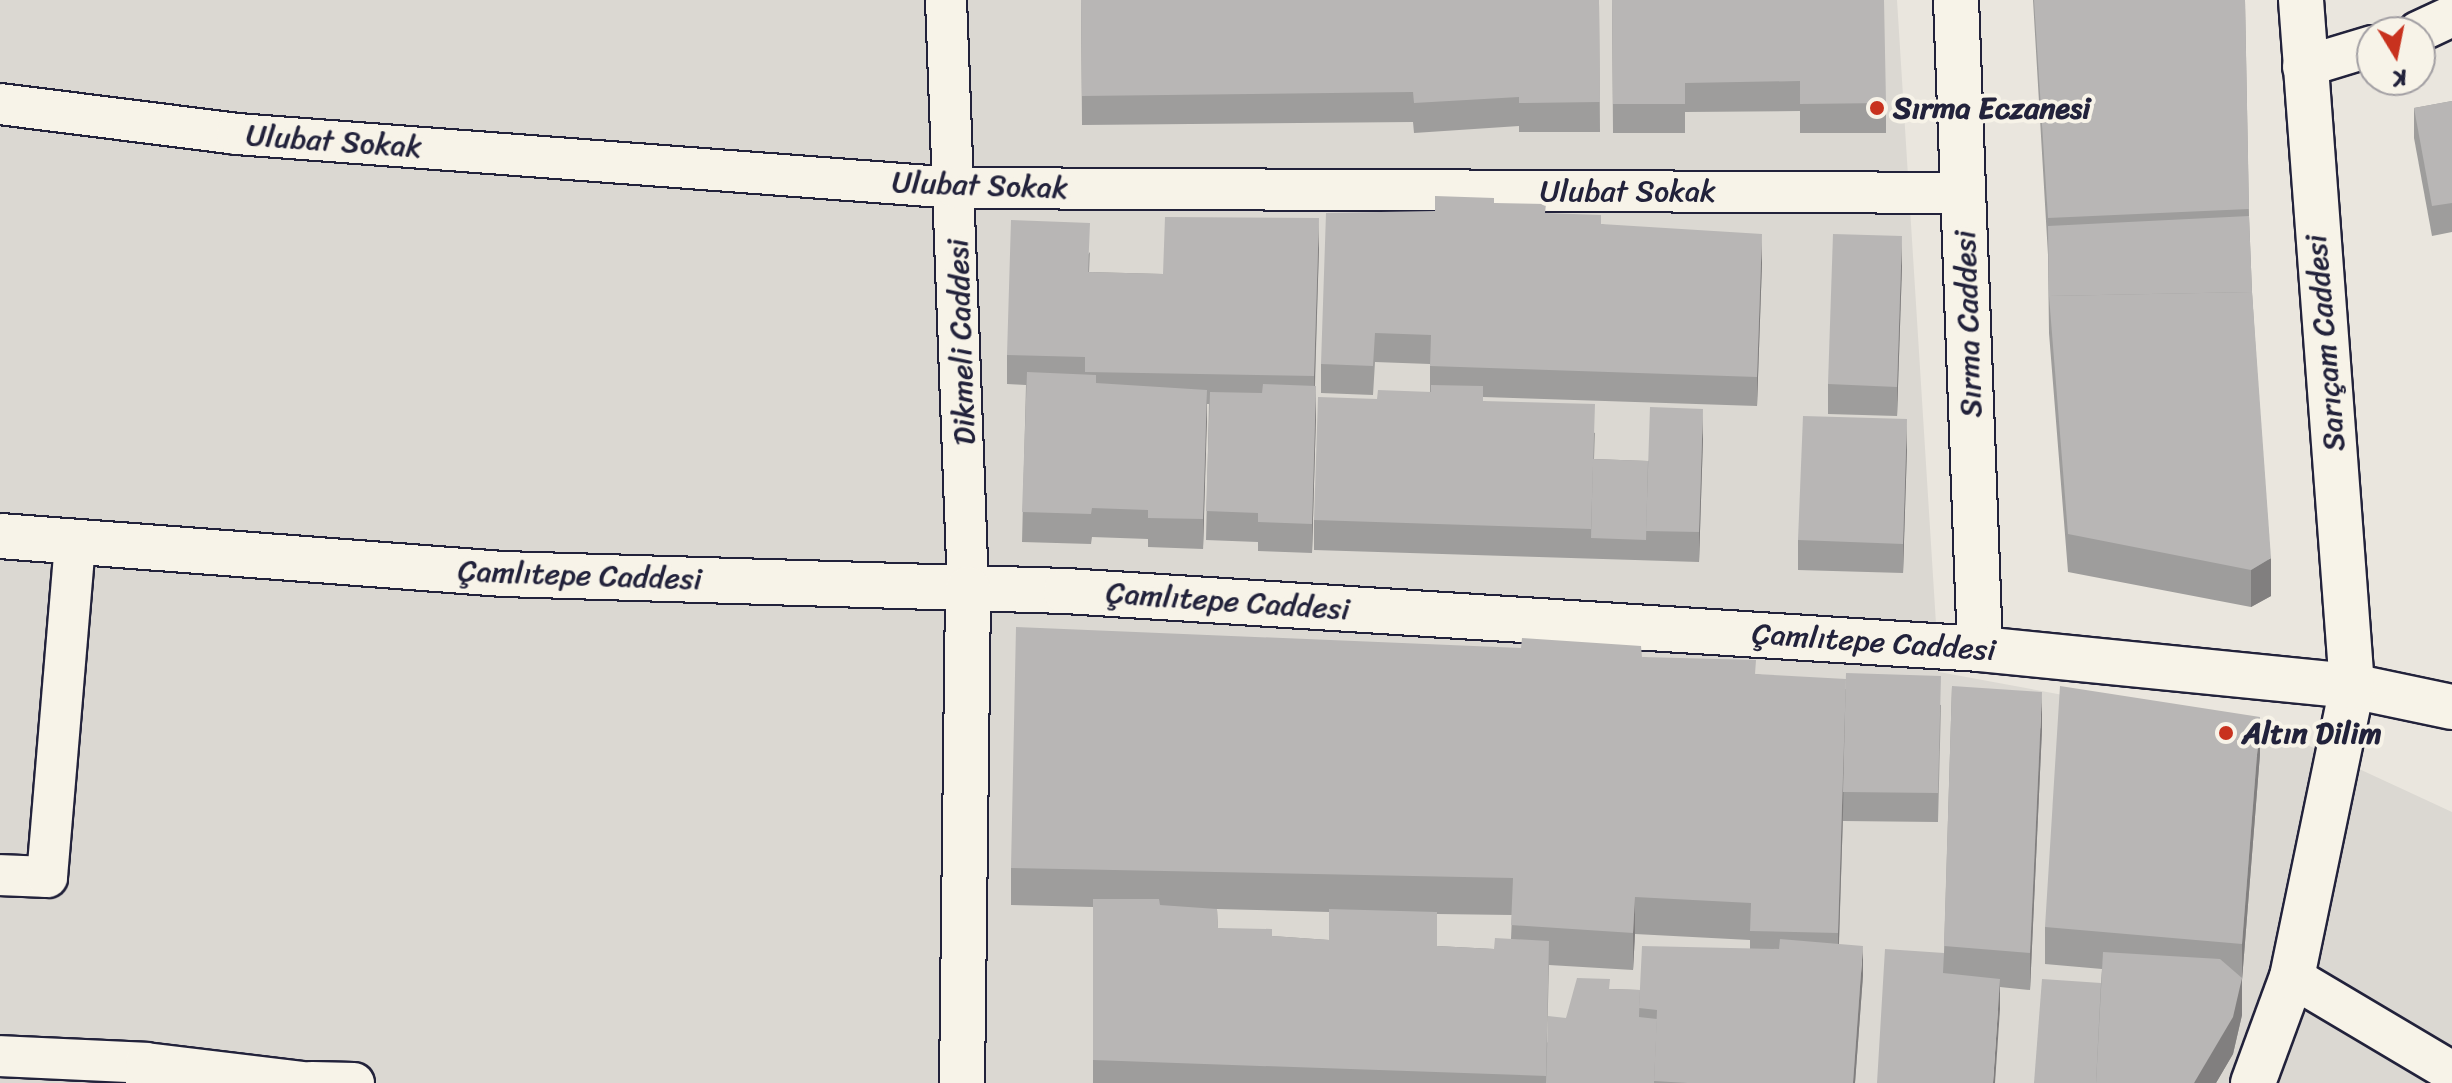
<!DOCTYPE html>
<html>
<head>
<meta charset="utf-8">
<style>
  body { margin:0 }
  #map { position:relative; width:2452px; height:1083px; overflow:hidden; background:#eae6de; font-family:Sriracha,sans-serif }
  div>[style] { position:absolute }
  [style*='--x'] { left:calc(var(--x)*1px); top:calc(var(--y)*1px); width:calc(var(--w)*1px); rotate:calc(var(--a)*1deg) }
  .built>* { inset:0; background:#dbd8d2 }
  .roads { filter:drop-shadow(2px 0 #22223b) drop-shadow(-2px 0 #22223b) drop-shadow(0 2px #22223b) drop-shadow(0 -2px #22223b) }
  .minor>* { height:40px; margin:-20px; padding:0 20px; transform-origin:20px; border-radius:20px; background:#f7f3e8 }
  .tertiary>* { height:44px; margin:-22px; padding:0 22px; transform-origin:22px; border-radius:22px; background:#f7f3e8 }
  .secondary>* { height:44px; margin:-22px; padding:0 22px; transform-origin:22px; border-radius:22px; background:#f7f3e8 }
  .wall>* { inset:0; background:#9e9d9c }
  .shaded-wall>* { inset:0; background:#817f7f }
  .building>* { inset:0; background:#b8b6b5 }
  .dots>* { width:22px; height:22px; translate:-50% -50%; box-sizing:border-box; border:4px solid #f7f3e8; border-radius:50% }
  span { translate:-50% -50%; white-space:nowrap; text-align:center; line-height:1.15; -webkit-text-stroke:8px #f7f3e8; paint-order:stroke }
  .poi-label { font-size:30px; color:#22223b; font-weight:700 }
  .left { translate:0 -50%; text-align:left }
  .street-label { font-size:30px; color:#22223b }
  .north { position:absolute; left:2356px; top:16px; width:80px; height:80px; box-sizing:border-box; background:#f7f3e8; border:2px solid #a29fa3; border-radius:50%; rotate:170deg; font-size:22px; font-weight:700; line-height:32px; text-align:center; color:#22223b }
  .north::after { content:''; display:block; margin:auto; width:28px; height:36px; background:#c8321e; clip-path:polygon(50% 0,100% 100%,50% 72%,0 100%) }
</style>
</head>
<body>
<div id="map">
  <div class="built">
    <div style="clip-path:polygon(0 0,1897px 0,1939px 672px,2290px 737px,2452px 812px,2452px 1083px,0 1083px)"></div>
  </div>
  <div class="roads">
    <div class="minor">
      <div style="--x:946;--y:0;--w:589;--a:87.86"></div>
      <div style="--x:2418;--y:32;--w:38;--a:-25"></div>
      <div style="--x:2303;--y:67;--w:72;--a:-16.9"></div>
      <div style="--x:0;--y:104;--w:239;--a:7.2"></div>
      <div style="--x:237;--y:134;--w:721;--a:4.3"></div>
      <div style="--x:956;--y:188;--w:1007;--a:0.28"></div>
      <div style="--x:0;--y:875;--w:47;--a:2.4"></div>
      <div style="--x:47;--y:877;--w:337;--a:-85.2"></div>
      <div style="--x:2292;--y:977;--w:186;--a:30.7"></div>
      <div style="--x:0;--y:1056;--w:146;--a:2.7"></div>
      <div style="--x:312;--y:1082;--w:42;--a:1.4"></div>
      <div style="--x:146;--y:1083;--w:20;--a:-90"></div>
      <div style="--x:146;--y:1063;--w:167;--a:6.9"></div>
    </div>
    <div class="tertiary">
      <div style="--x:1956;--y:0;--w:649;--a:87.88"></div>
      <div style="--x:0;--y:536;--w:504;--a:4.32"></div>
      <div style="--x:503;--y:574;--w:563;--a:1.73"></div>
      <div style="--x:1066;--y:591;--w:916;--a:3.63"></div>
      <div style="--x:1980;--y:649;--w:374;--a:5.7"></div>
      <div style="--x:2352;--y:686;--w:102;--a:11.9"></div>
      <div style="--x:962;--y:1083;--w:494;--a:-89.3"></div>
      <div style="--x:2253;--y:1083;--w:113;--a:-69.8"></div>
      <div style="--x:2292;--y:977;--w:297;--a:-78.3"></div>
    </div>
    <div class="secondary">
      <div style="--x:2301;--y:0;--w:688;--a:85.75"></div>
    </div>
  </div>
  <div class="wall">
    <div style="clip-path:polygon(1081px 0,1599px 0,1600px 132px,1519px 132px,1519px 126px,1414px 133px,1413px 122px,1082px 125px)"></div>
    <div style="clip-path:polygon(1612px 0,1886px 103px,1886px 133px,1800px 133px,1800px 111px,1685px 112px,1685px 133px,1613px 133px)"></div>
    <div style="clip-path:polygon(2033px 0,2245px 0,2249px 216px,2252px 292px,2271px 596px,2251px 607px,2068px 572px,2049px 333px,2048px 255px)"></div>
    <div style="clip-path:polygon(2452px 101px,2452px 232px,2432px 236px,2414px 138px,2414px 108px)"></div>
    <div style="clip-path:polygon(1494px 203px,1601px 224px,1762px 263px,1757px 406px,1483px 397px,1483px 401px,1595px 433px,1594px 459px,1648px 461px,1703px 438px,1699px 562px,1314px 550px,1314px 520px,1377px 399px,1430px 392px,1430px 364px,1375px 362px,1373px 395px,1321px 393px,1321px 364px,1435px 211px)"></div>
    <div style="clip-path:polygon(1319px 247px,1315px 386px,1316px 415px,1312px 553px,1258px 551px,1258px 542px,1206px 540px,1209px 404px,1207px 404px,1203px 549px,1148px 547px,1148px 539px,1092px 537px,1091px 544px,1022px 542px,1026px 385px,1007px 384px,1007px 355px,1090px 252px,1089px 272px,1163px 274px)"></div>
    <div style="clip-path:polygon(1902px 266px,1897px 416px,1828px 414px,1828px 384px)"></div>
    <div style="clip-path:polygon(1907px 448px,1903px 573px,1798px 570px,1798px 540px)"></div>
    <div style="clip-path:polygon(evenodd,1642px 657px,1756px 674px,1941px 705px,1938px 822px,1843px 821px,1843px 814px,1839px 944px,1863px 975px,1855px 1083px,1093px 1083px,1093px 907px,1011px 905px,1011px 868px,1642px 657px,1217px 909px,1329px 912px,1329px 940px,1272px 936px,1218px 928px,1217px 909px,1642px 657px,1437px 914px,1512px 915px,1511px 939px,1494px 949px,1437px 946px,1437px 914px,1642px 657px,1635px 934px,1750px 940px,1750px 949px,1640px 990px,1610px 989px,1566px 1018px,1547px 1043px,1549px 965px,1633px 970px,1635px 934px)"></div>
    <div style="clip-path:polygon(1952px 686px,2042px 729px,2030px 990px,2000px 987px,2000px 1009px,1877px 1083px,1944px 953px)"></div>
    <div style="clip-path:polygon(2260px 754px,2242px 980px,2242px 1015px,2233px 1054px,2216px 1083px,2034px 1083px,2101px 983px,2102px 969px,2045px 964px,2045px 927px)"></div>
  </div>
  <div class="shaded-wall">
    <div style="clip-path:polygon(1319px 218px,1319px 247px,1314px 406px,1314px 376px)"></div>
    <div style="clip-path:polygon(1762px 234px,1762px 263px,1757px 406px,1757px 377px)"></div>
    <div style="clip-path:polygon(1902px 236px,1902px 266px,1897px 416px,1897px 387px)"></div>
    <div style="clip-path:polygon(1316px 386px,1316px 415px,1312px 553px,1312px 524px)"></div>
    <div style="clip-path:polygon(1207px 390px,1207px 419px,1203px 549px,1203px 519px)"></div>
    <div style="clip-path:polygon(1703px 409px,1703px 438px,1699px 562px,1699px 532px)"></div>
    <div style="clip-path:polygon(1907px 419px,1907px 448px,1903px 573px,1903px 544px)"></div>
    <div style="clip-path:polygon(2271px 558px,2271px 596px,2251px 607px,2251px 570px)"></div>
    <div style="clip-path:polygon(1846px 679px,1843px 814px,1838px 970px,1838px 933px)"></div>
    <div style="clip-path:polygon(2042px 692px,2042px 729px,2030px 990px,2030px 953px)"></div>
    <div style="clip-path:polygon(2260px 717px,2260px 754px,2242px 980px,2242px 1015px,2233px 1054px,2216px 1083px,2194px 1083px,2242px 978px,2242px 944px)"></div>
    <div style="clip-path:polygon(1635px 897px,1635px 934px,1633px 970px,1633px 933px)"></div>
    <div style="clip-path:polygon(1863px 946px,1863px 975px,1855px 1083px,1853px 1083px)"></div>
    <div style="clip-path:polygon(2000px 979px,2000px 1009px,1995px 1083px,1993px 1083px)"></div>
  </div>
  <div class="building">
    <div style="clip-path:polygon(1081px 0,1599px 0,1600px 102px,1519px 103px,1519px 97px,1414px 103px,1413px 92px,1082px 96px)"></div>
    <div style="clip-path:polygon(1612px 0,1884px 0,1886px 103px,1800px 104px,1800px 81px,1685px 83px,1685px 104px,1613px 104px)"></div>
    <div style="clip-path:polygon(2034px 0,2245px 0,2249px 209px,2048px 218px)"></div>
    <div style="clip-path:polygon(2452px 101px,2452px 203px,2432px 206px,2414px 108px)"></div>
    <div style="clip-path:polygon(1435px 196px,1494px 198px,1494px 203px,1546px 204px,1545px 213px,1601px 215px,1601px 224px,1762px 234px,1757px 377px,1430px 366px,1431px 335px,1375px 333px,1373px 366px,1321px 364px,1326px 213px,1435px 211px)"></div>
    <div style="clip-path:polygon(2249px 216px,2252px 292px,2049px 296px,2049px 304px,2048px 226px)"></div>
    <div style="clip-path:polygon(1165px 217px,1319px 218px,1314px 376px,1085px 372px,1085px 357px,1007px 355px,1011px 220px,1090px 223px,1088px 272px,1163px 274px)"></div>
    <div style="clip-path:polygon(1833px 234px,1902px 236px,1897px 387px,1828px 384px)"></div>
    <div style="clip-path:polygon(2252px 292px,2271px 558px,2251px 570px,2068px 534px,2049px 296px)"></div>
    <div style="clip-path:polygon(1027px 372px,1096px 375px,1096px 383px,1207px 390px,1203px 519px,1148px 518px,1148px 510px,1092px 508px,1091px 514px,1022px 512px)"></div>
    <div style="clip-path:polygon(1263px 384px,1316px 386px,1312px 524px,1258px 522px,1258px 513px,1206px 511px,1210px 392px,1262px 393px)"></div>
    <div style="clip-path:polygon(1431px 385px,1483px 386px,1483px 401px,1595px 404px,1591px 529px,1314px 520px,1318px 397px,1377px 399px,1378px 390px,1431px 392px)"></div>
    <div style="clip-path:polygon(1650px 407px,1703px 409px,1699px 532px,1646px 531px)"></div>
    <div style="clip-path:polygon(1803px 416px,1907px 419px,1903px 544px,1798px 540px)"></div>
    <div style="clip-path:polygon(1593px 459px,1648px 461px,1646px 540px,1591px 538px)"></div>
    <div style="clip-path:polygon(1016px 627px,1521px 648px,1522px 638px,1641px 646px,1642px 657px,1756px 660px,1755px 674px,1846px 679px,1838px 933px,1750px 931px,1751px 903px,1635px 897px,1633px 933px,1511px 925px,1513px 878px,1011px 868px)"></div>
    <div style="clip-path:polygon(1846px 673px,1941px 676px,1938px 793px,1843px 792px)"></div>
    <div style="clip-path:polygon(1952px 686px,2042px 692px,2030px 953px,1944px 946px)"></div>
    <div style="clip-path:polygon(2060px 686px,2260px 717px,2242px 944px,2045px 927px)"></div>
    <div style="clip-path:polygon(1093px 899px,1159px 899px,1160px 905px,1217px 909px,1218px 928px,1272px 929px,1272px 936px,1329px 940px,1329px 909px,1437px 912px,1437px 946px,1494px 949px,1495px 938px,1549px 941px,1546px 1076px,1093px 1060px)"></div>
    <div style="clip-path:polygon(1780px 939px,1863px 946px,1853px 1083px,1688px 1083px,1654px 1081px,1657px 1010px,1639px 1008px,1642px 946px,1779px 949px)"></div>
    <div style="clip-path:polygon(1885px 949px,1944px 953px,1943px 973px,2000px 979px,1993px 1083px,1877px 1083px)"></div>
    <div style="clip-path:polygon(2103px 952px,2220px 959px,2242px 978px,2233px 1017px,2194px 1083px,2096px 1083px)"></div>
    <div style="clip-path:polygon(1577px 978px,1610px 979px,1609px 989px,1640px 990px,1639px 1017px,1657px 1019px,1654px 1083px,1546px 1083px,1548px 1016px,1566px 1018px)"></div>
    <div style="clip-path:polygon(2042px 979px,2101px 983px,2096px 1083px,2034px 1083px)"></div>
  </div>
  <div class="dots">
    <div style="left:1877px;top:108px;background:#c8321e"></div>
    <div style="left:2226px;top:733px;background:#c8321e"></div>
  </div>
  <div class="poi-label">
    <span class="left" style="left:1893px;top:108px">Sırma Eczanesi</span>
    <span class="left" style="left:2242px;top:733px">Altın Dilim</span>
  </div>
  <div class="street-label">
    <span style="left:334px;top:141px;rotate:4deg">Ulubat Sokak</span>
    <span style="left:980px;top:185px;rotate:2deg">Ulubat Sokak</span>
    <span style="left:1628px;top:191px">Ulubat Sokak</span>
    <span style="left:1968px;top:324px;rotate:-92deg">Sırma Caddesi</span>
    <span style="left:961px;top:342px;rotate:-92deg">Dikmeli Caddesi</span>
    <span style="left:2325px;top:343px;rotate:-95deg">Sarıçam Caddesi</span>
    <span style="left:580px;top:575px;rotate:2deg">Çamlıtepe Caddesi</span>
    <span style="left:1228px;top:601px;rotate:4deg">Çamlıtepe Caddesi</span>
    <span style="left:1874px;top:642px;rotate:4deg">Çamlıtepe Caddesi</span>
  </div>
  <div class="north">K</div>
</div>
</body>
</html>
